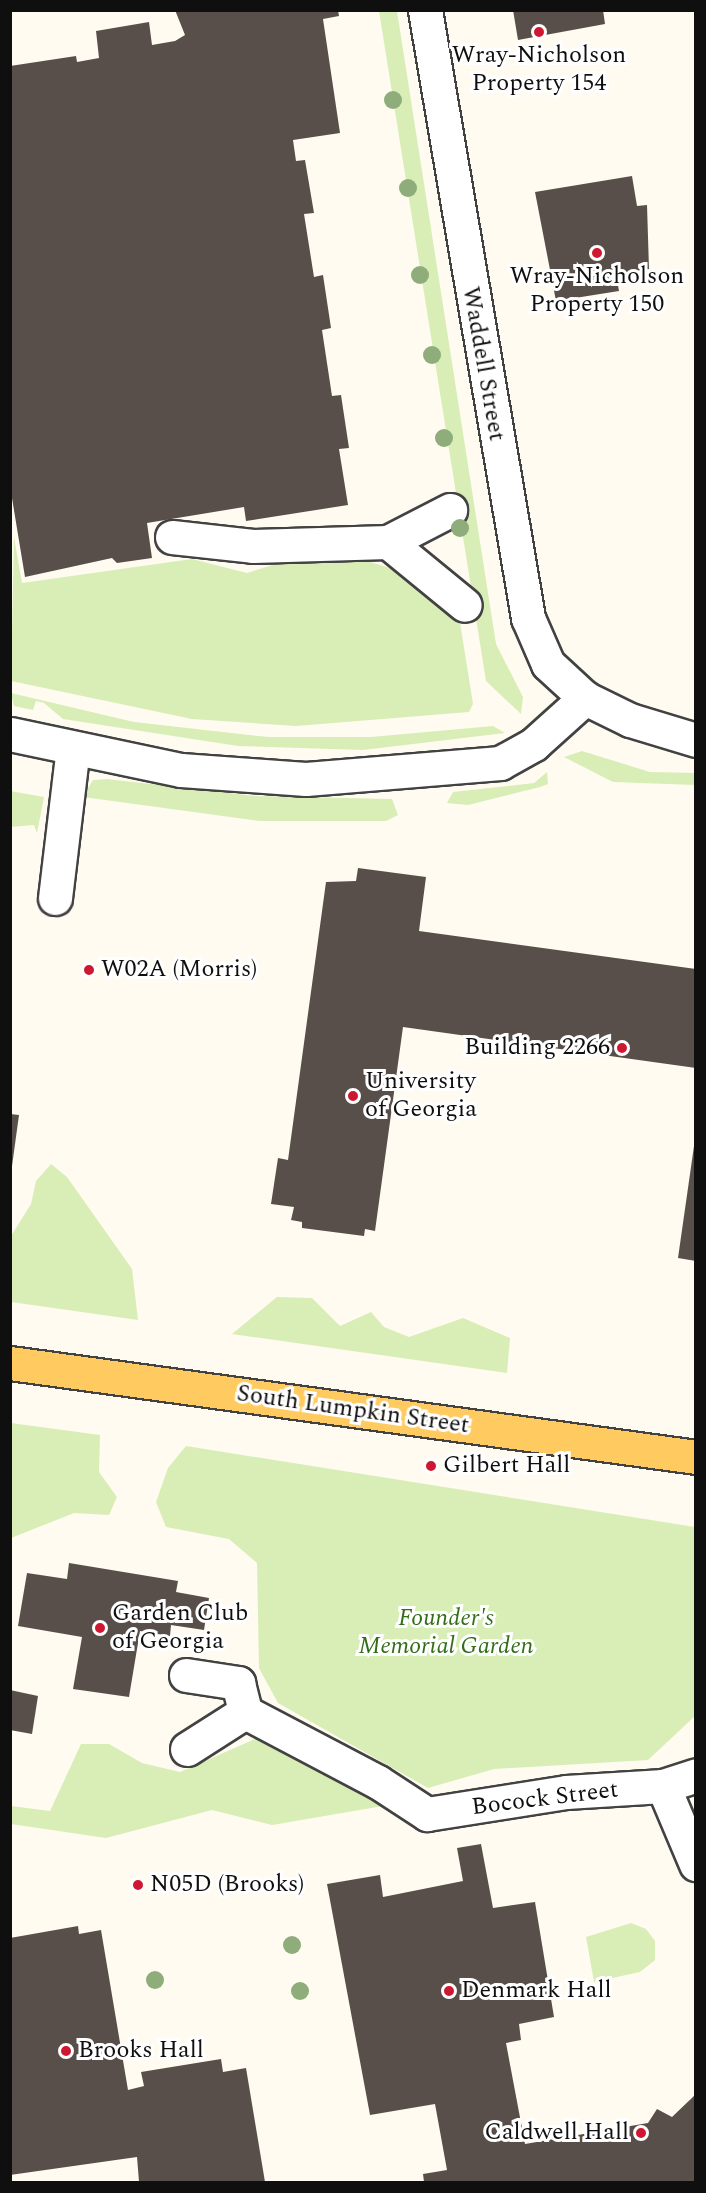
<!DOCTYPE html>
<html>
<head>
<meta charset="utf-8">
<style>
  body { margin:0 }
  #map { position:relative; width:706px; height:2193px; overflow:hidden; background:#fffbf1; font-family:Spectral,serif }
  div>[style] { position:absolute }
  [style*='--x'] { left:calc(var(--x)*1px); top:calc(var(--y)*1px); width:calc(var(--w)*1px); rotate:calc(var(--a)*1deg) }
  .green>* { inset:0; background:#d8eeb6 }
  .building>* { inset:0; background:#594f4a }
  .roads { filter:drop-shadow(2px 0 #424242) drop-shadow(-2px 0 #424242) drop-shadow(0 2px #424242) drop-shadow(0 -2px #424242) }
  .minor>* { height:33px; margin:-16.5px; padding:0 16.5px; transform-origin:16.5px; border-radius:16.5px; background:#fff }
  .major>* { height:33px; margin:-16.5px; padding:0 16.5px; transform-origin:16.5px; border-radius:16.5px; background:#ffcb61 }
  .trees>* { width:18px; height:18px; margin:-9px; border-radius:50%; background:#8ead7a }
  .dots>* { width:16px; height:16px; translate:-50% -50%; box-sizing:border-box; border:3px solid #fff; border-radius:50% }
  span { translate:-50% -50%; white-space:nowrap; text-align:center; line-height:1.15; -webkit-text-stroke:6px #fff; paint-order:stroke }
  .poi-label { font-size:24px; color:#0f0f0f }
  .left { translate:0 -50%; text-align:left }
  .right { translate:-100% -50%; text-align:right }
  .street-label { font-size:24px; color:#0f0f0f }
  .park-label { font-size:24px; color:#326e18; font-style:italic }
  .frame { position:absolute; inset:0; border:12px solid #0f0f0f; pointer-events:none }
</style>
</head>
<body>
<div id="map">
  <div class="green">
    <div style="clip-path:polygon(379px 11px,397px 11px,496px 644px,523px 697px,521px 714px,486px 681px)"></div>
    <div style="clip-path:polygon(14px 537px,22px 583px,192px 559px,247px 573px,309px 554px,367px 561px,426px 579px,458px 610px,473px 704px,469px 712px,296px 726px,192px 719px,11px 681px)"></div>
    <div style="clip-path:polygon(11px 693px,134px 722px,268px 737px,371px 737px,493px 726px,505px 733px,363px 750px,238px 746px,63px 719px,44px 703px,36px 701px,33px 710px,14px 706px)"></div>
    <div style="clip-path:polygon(582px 751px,650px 772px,695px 773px,695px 785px,613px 782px,564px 757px)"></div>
    <div style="clip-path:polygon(547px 772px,548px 784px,540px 787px,468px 805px,447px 803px,453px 792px,534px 783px)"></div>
    <div style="clip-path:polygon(107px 779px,255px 796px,392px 799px,398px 815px,386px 821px,260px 821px,83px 797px,93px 780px)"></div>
    <div style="clip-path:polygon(10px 791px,44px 797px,37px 833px,34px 825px,11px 827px)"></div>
    <div style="clip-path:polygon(51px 1164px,67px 1177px,132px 1269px,138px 1320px,11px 1302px,11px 1236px,31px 1204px,36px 1181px)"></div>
    <div style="clip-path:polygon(277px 1297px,312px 1298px,340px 1326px,371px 1312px,384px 1327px,409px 1337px,463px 1318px,510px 1338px,507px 1373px,232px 1334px)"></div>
    <div style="clip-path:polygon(11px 1423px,100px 1435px,99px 1472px,117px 1497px,109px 1515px,74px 1513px,11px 1538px)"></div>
    <div style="clip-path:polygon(186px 1446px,695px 1527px,695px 1716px,648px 1760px,494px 1769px,428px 1788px,278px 1703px,259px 1668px,257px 1563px,229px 1539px,166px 1527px,156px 1502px,168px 1468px)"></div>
    <div style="clip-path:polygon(255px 1739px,389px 1805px,272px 1825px,212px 1810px,106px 1838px,11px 1824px,11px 1806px,50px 1811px,81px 1744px,109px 1744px,142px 1763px,180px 1772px)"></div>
    <div style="clip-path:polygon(631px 1923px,646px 1929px,655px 1941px,655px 1960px,640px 1972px,594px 1982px,586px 1937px)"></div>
  </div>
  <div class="building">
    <div style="clip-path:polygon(175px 10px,338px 10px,339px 16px,323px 19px,340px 133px,293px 140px,296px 161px,305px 160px,314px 213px,304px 214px,314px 277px,323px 275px,331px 328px,322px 330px,332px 396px,341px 395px,349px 448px,339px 449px,348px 505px,246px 521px,244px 507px,147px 523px,152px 558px,117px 563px,112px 558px,25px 577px,10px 486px,10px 66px,76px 56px,77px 62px,99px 58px,96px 31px,149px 22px,152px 45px,175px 41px,185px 35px)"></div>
    <div style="clip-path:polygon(513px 10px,603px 10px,605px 24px,518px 40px)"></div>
    <div style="clip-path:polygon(632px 176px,637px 206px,647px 205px,649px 269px,616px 274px,619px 291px,556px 301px,535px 192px)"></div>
    <div style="clip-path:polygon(358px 868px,426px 877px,419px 931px,696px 969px,696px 1068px,403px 1027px,375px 1231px,365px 1229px,364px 1236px,302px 1228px,302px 1222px,291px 1220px,294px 1207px,271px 1204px,278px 1158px,288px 1160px,326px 882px,356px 881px)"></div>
    <div style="clip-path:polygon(10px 1114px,19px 1115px,12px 1166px,10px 1166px)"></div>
    <div style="clip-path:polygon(694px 1146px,696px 1146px,696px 1261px,678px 1258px)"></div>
    <div style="clip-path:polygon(69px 1563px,178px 1581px,176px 1592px,209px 1598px,204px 1630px,171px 1625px,170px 1636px,140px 1631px,129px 1697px,73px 1689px,82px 1637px,18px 1626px,27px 1573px,67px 1579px)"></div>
    <div style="clip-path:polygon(10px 1690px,38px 1696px,32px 1734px,10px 1730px)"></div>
    <div style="clip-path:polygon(481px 1844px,493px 1908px,535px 1902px,554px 2017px,519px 2024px,521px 2040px,506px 2043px,525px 2144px,648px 2123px,657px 2109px,672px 2117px,696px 2094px,696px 2182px,424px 2182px,423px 2174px,447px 2170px,435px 2104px,370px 2115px,327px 1884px,380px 1875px,383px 1897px,463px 1881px,457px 1848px)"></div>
    <div style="clip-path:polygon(78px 1926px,79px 1934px,101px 1930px,128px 2090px,144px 2086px,141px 2072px,221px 2059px,223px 2072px,246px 2068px,265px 2182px,139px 2182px,137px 2157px,10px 2175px,10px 1938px)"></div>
  </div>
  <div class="roads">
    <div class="minor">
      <div style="--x:425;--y:10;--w:617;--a:80.38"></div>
      <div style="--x:528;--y:618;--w:50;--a:66.5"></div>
      <div style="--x:548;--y:664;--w:50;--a:42.6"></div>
      <div style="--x:585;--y:698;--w:50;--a:26.1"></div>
      <div style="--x:630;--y:720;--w:69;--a:16.9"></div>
      <div style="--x:172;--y:537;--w:81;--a:6.3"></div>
      <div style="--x:253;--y:546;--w:135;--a:-1.7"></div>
      <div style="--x:388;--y:542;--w:70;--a:-27.3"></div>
      <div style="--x:388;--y:542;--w:99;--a:39.3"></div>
      <div style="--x:10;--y:734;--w:175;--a:11.9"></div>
      <div style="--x:181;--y:770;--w:125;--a:4.1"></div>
      <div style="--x:306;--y:779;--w:195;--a:-4.7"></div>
      <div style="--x:500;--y:763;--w:39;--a:-29"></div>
      <div style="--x:534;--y:744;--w:69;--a:-42"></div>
      <div style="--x:55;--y:898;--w:151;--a:-83.2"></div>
      <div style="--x:186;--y:1675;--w:53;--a:8.7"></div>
      <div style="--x:238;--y:1683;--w:30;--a:76"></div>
      <div style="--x:245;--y:1712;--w:150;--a:27.8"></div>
      <div style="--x:378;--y:1782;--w:59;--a:33.1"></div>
      <div style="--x:427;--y:1814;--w:141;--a:-9"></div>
      <div style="--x:566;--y:1792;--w:97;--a:-3.5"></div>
      <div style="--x:663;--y:1786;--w:35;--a:-18"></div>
      <div style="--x:187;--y:1749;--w:69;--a:-32.5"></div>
      <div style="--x:663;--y:1786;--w:85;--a:67.1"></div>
    </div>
    <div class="major">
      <div style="--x:10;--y:1363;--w:692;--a:7.8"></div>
    </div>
  </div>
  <div class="trees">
    <div style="left:393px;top:100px"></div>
    <div style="left:408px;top:188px"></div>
    <div style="left:420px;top:275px"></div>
    <div style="left:432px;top:355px"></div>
    <div style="left:444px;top:438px"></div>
    <div style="left:460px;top:528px"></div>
    <div style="left:292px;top:1945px"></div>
    <div style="left:155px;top:1980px"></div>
    <div style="left:300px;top:1991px"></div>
  </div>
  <div class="dots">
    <div style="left:539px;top:32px;background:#ce1831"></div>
    <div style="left:597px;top:253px;background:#ce1831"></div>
    <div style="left:89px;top:970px;background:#ce1831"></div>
    <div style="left:622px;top:1048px;background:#ce1831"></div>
    <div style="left:353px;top:1096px;background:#ce1831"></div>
    <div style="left:431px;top:1466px;background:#ce1831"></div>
    <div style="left:100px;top:1628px;background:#ce1831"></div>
    <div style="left:138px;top:1885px;background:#ce1831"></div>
    <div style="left:449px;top:1991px;background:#ce1831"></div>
    <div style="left:66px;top:2051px;background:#ce1831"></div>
    <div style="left:641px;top:2133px;background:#ce1831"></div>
  </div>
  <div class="poi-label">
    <span style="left:539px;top:70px">Wray-Nicholson<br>Property 154</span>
    <span style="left:597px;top:291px">Wray-Nicholson<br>Property 150</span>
    <span class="left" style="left:101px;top:970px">W02A (Morris)</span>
    <span class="right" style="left:610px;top:1048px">Building 2266</span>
    <span class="left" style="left:365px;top:1096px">University<br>of Georgia</span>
    <span class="left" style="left:443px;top:1466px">Gilbert Hall</span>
    <span class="left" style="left:112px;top:1628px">Garden Club<br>of Georgia</span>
    <span class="left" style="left:150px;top:1885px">N05D (Brooks)</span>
    <span class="left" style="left:461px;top:1991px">Denmark Hall</span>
    <span class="left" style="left:78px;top:2051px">Brooks Hall</span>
    <span class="right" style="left:629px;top:2133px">Caldwell Hall</span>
  </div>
  <div class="street-label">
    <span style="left:483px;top:364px;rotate:80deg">Waddell Street</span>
    <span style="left:353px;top:1410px;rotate:8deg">South Lumpkin Street</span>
    <span style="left:545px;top:1799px;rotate:-7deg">Bocock Street</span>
  </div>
  <div class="park-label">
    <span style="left:446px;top:1633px">Founder's<br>Memorial Garden</span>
  </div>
  <div class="frame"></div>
</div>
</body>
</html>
